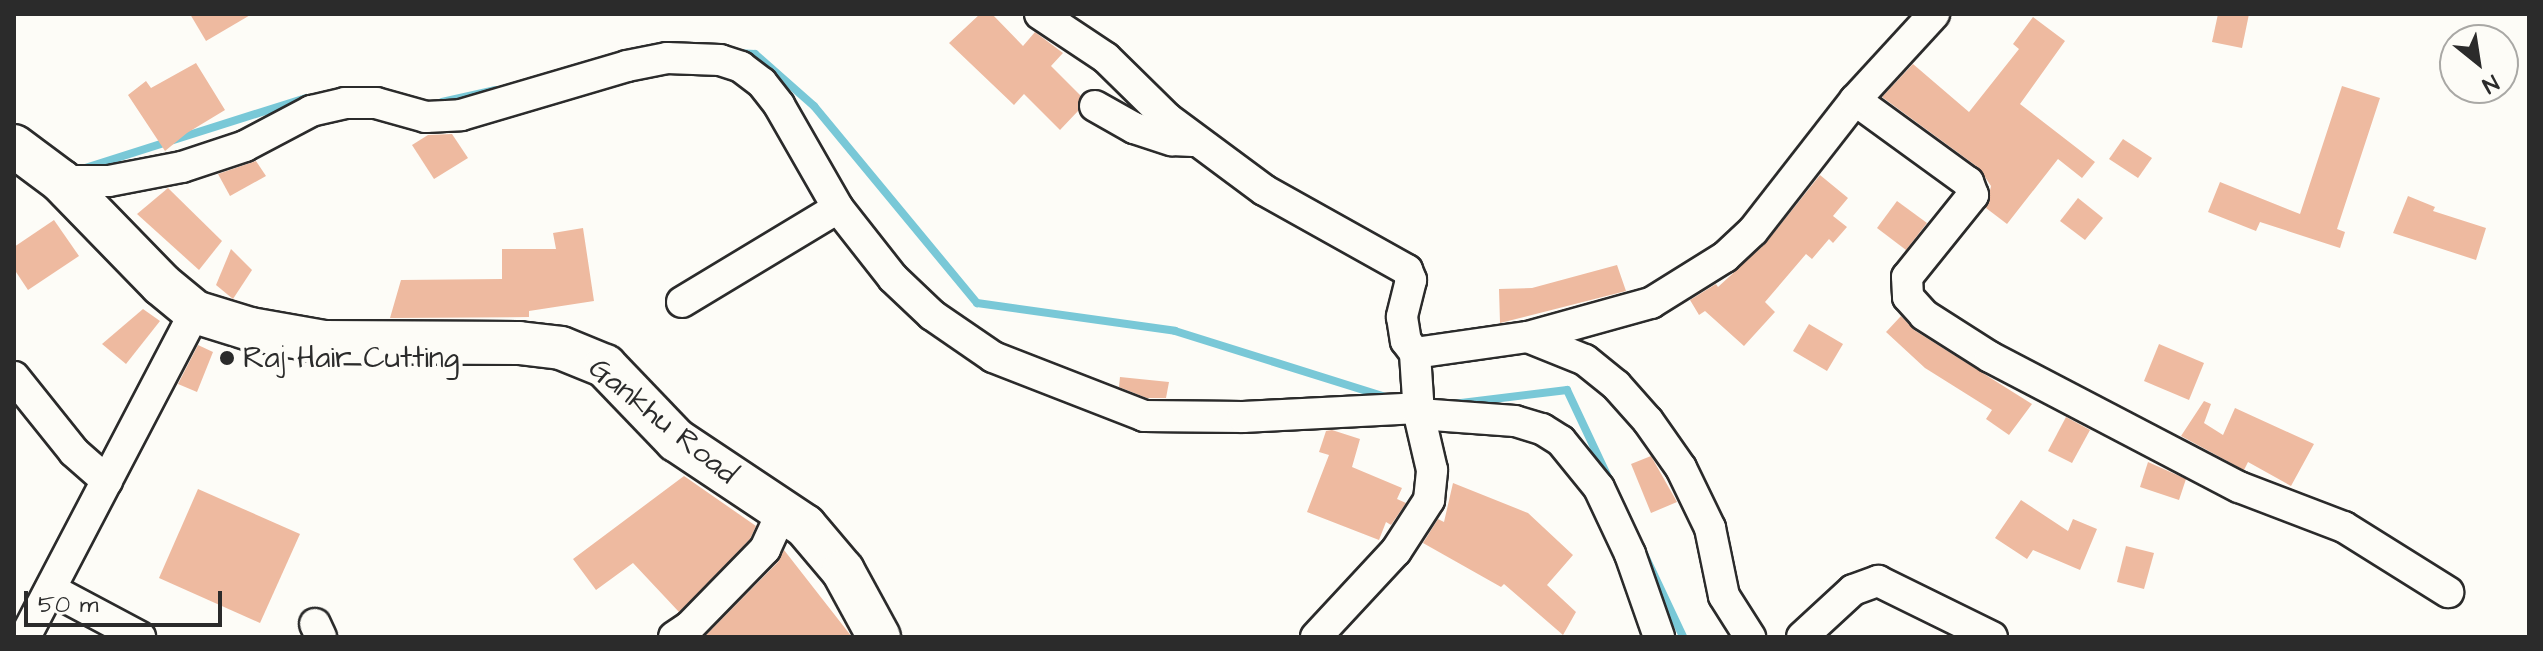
<!DOCTYPE html>
<html>
<head>
<meta charset="utf-8">
<style>
  body { margin:0 }
  #map { position:relative; width:2543px; height:651px; overflow:hidden; background:#fdfcf7; font-family:"Architects Daughter",sans-serif }
  div>[style] { position:absolute }
  [style*='--x'] { left:calc(var(--x)*1px); top:calc(var(--y)*1px); width:calc(var(--w)*1px); rotate:calc(var(--a)*1deg) }
  .stream>* { height:8px; margin:-4px; padding:0 4px; transform-origin:4px; border-radius:4px; background:#79c8d7 }
  .building>* { inset:0; background:#eebaa0 }
  .roads { filter:drop-shadow(2px 0 #2b2b2b) drop-shadow(-2px 0 #2b2b2b) drop-shadow(0 2px #2b2b2b) drop-shadow(0 -2px #2b2b2b) }
  .minor>* { height:30px; margin:-15px; padding:0 15px; transform-origin:15px; border-radius:15px; background:#fdfcf7 }
  .secondary>* { height:42px; margin:-21px; padding:0 21px; transform-origin:21px; border-radius:21px; background:#fdfcf7 }
  .dots>* { width:22px; height:22px; translate:-50% -50%; box-sizing:border-box; border:4px solid #fdfcf7; border-radius:50% }
  span { translate:-50% -50%; white-space:nowrap; text-align:center; line-height:1.15; -webkit-text-stroke:8px #fdfcf7; paint-order:stroke }
  .poi-label { font-size:30px; color:#2b2b2b }
  .left { translate:0 -50%; text-align:left }
  .street-label { font-size:30px; color:#2b2b2b }
  .frame { position:absolute; inset:0; border:16px solid #2b2b2b; pointer-events:none }
  .north { position:absolute; left:2439px; top:24px; width:80px; height:80px; box-sizing:border-box; background:#fdfcf7; border:2px solid #a9a8a5; border-radius:50%; rotate:150deg; font-size:22px; font-weight:700; line-height:32px; text-align:center; color:#2b2b2b }
  .north::after { content:''; display:block; margin:auto; width:28px; height:36px; background:#2b2b2b; clip-path:polygon(50% 0,100% 100%,50% 72%,0 100%) }
  .scale { position:absolute; left:24px; top:591px; width:198px; height:36px; box-sizing:border-box; border:4px solid #2b2b2b; border-top:0; padding-left:10px; font-size:24px; line-height:28px; white-space:nowrap; color:#2b2b2b; -webkit-text-stroke:6px #fdfcf7; paint-order:stroke }
</style>
</head>
<body>
<div id="map">
  <div class="stream">
    <div style="--x:736;--y:53;--w:19;--a:3"></div>
    <div style="--x:755;--y:54;--w:79;--a:41.4"></div>
    <div style="--x:814;--y:106;--w:256;--a:50.4"></div>
    <div style="--x:977;--y:303;--w:200;--a:8"></div>
    <div style="--x:1175;--y:331;--w:220;--a:17.4"></div>
    <div style="--x:442;--y:102;--w:54;--a:-12.8"></div>
    <div style="--x:82;--y:169;--w:235;--a:-17.6"></div>
    <div style="--x:1453;--y:404;--w:115;--a:-7"></div>
    <div style="--x:1567;--y:390;--w:273;--a:64.8"></div>
  </div>
  <div class="building">
    <div style="clip-path:polygon(190px 14px,252px 14px,206px 41px)"></div>
    <div style="clip-path:polygon(980px 14px,992px 14px,1023px 46px,1035px 32px,1063px 53px,1051px 66px,1081px 96px,1078px 111px,1060px 130px,1024px 94px,1014px 105px,949px 43px)"></div>
    <div style="clip-path:polygon(2218px 14px,2249px 14px,2242px 48px,2212px 42px)"></div>
    <div style="clip-path:polygon(2033px 17px,2065px 41px,2020px 104px,2095px 162px,2082px 178px,2058px 159px,2007px 224px,1986px 208px,1991px 186px,1979px 168px,1882px 97px,1913px 64px,1969px 112px,2019px 49px,2013px 44px)"></div>
    <div style="clip-path:polygon(196px 63px,225px 110px,187px 133px,165px 151px,128px 95px,146px 81px,151px 88px)"></div>
    <div style="clip-path:polygon(2342px 86px,2380px 98px,2337px 229px,2345px 232px,2340px 248px,2260px 222px,2256px 231px,2208px 212px,2220px 182px,2300px 214px)"></div>
    <div style="clip-path:polygon(452px 134px,468px 158px,434px 179px,412px 145px,428px 135px)"></div>
    <div style="clip-path:polygon(2123px 139px,2152px 158px,2138px 178px,2109px 159px)"></div>
    <div style="clip-path:polygon(256px 161px,266px 176px,230px 196px,218px 174px)"></div>
    <div style="clip-path:polygon(1820px 175px,1848px 198px,1833px 216px,1847px 227px,1833px 243px,1829px 239px,1812px 259px,1806px 254px,1765px 302px,1775px 312px,1744px 346px,1705px 311px,1699px 315px,1690px 300px,1716px 284px,1718px 287px,1765px 244px)"></div>
    <div style="clip-path:polygon(168px 188px,222px 241px,199px 270px,137px 214px)"></div>
    <div style="clip-path:polygon(2408px 196px,2435px 207px,2433px 211px,2486px 228px,2476px 260px,2393px 233px)"></div>
    <div style="clip-path:polygon(2078px 198px,2103px 218px,2085px 240px,2060px 221px)"></div>
    <div style="clip-path:polygon(1897px 201px,1927px 223px,1906px 250px,1877px 228px)"></div>
    <div style="clip-path:polygon(54px 220px,79px 256px,28px 290px,14px 269px,14px 247px)"></div>
    <div style="clip-path:polygon(583px 228px,594px 301px,529px 311px,529px 317px,390px 318px,401px 280px,502px 279px,502px 249px,556px 249px,553px 233px)"></div>
    <div style="clip-path:polygon(231px 249px,252px 270px,233px 299px,216px 285px)"></div>
    <div style="clip-path:polygon(1617px 265px,1626px 291px,1500px 323px,1499px 289px,1532px 288px)"></div>
    <div style="clip-path:polygon(143px 309px,160px 321px,126px 364px,102px 344px)"></div>
    <div style="clip-path:polygon(1901px 316px,1914px 330px,2032px 404px,2009px 435px,1986px 419px,1992px 410px,1925px 368px,1886px 332px)"></div>
    <div style="clip-path:polygon(1809px 324px,1843px 344px,1827px 371px,1793px 351px)"></div>
    <div style="clip-path:polygon(2159px 344px,2204px 363px,2189px 400px,2144px 381px)"></div>
    <div style="clip-path:polygon(198px 345px,213px 352px,197px 392px,178px 384px)"></div>
    <div style="clip-path:polygon(1120px 377px,1169px 382px,1166px 398px,1147px 398px,1119px 387px)"></div>
    <div style="clip-path:polygon(2204px 401px,2211px 404px,2204px 423px,2223px 435px,2235px 408px,2314px 444px,2291px 486px,2248px 462px,2244px 470px,2181px 436px)"></div>
    <div style="clip-path:polygon(2066px 417px,2090px 430px,2072px 463px,2048px 451px)"></div>
    <div style="clip-path:polygon(1332px 430px,1360px 439px,1352px 467px,1402px 488px,1397px 499px,1406px 503px,1391px 525px,1386px 522px,1379px 540px,1307px 512px,1329px 455px,1319px 452px,1326px 431px)"></div>
    <div style="clip-path:polygon(1651px 456px,1677px 502px,1651px 513px,1631px 464px)"></div>
    <div style="clip-path:polygon(2148px 462px,2186px 479px,2179px 500px,2140px 487px)"></div>
    <div style="clip-path:polygon(684px 476px,756px 526px,750px 539px,679px 612px,633px 563px,596px 590px,573px 559px)"></div>
    <div style="clip-path:polygon(1453px 483px,1528px 513px,1573px 555px,1547px 585px,1576px 612px,1563px 635px,1504px 584px,1501px 587px,1423px 543px,1438px 519px,1444px 522px)"></div>
    <div style="clip-path:polygon(198px 489px,300px 534px,260px 623px,159px 578px)"></div>
    <div style="clip-path:polygon(2021px 500px,2068px 531px,2073px 519px,2097px 529px,2080px 570px,2033px 550px,2027px 559px,1995px 538px)"></div>
    <div style="clip-path:polygon(2126px 546px,2154px 553px,2144px 589px,2117px 582px)"></div>
    <div style="clip-path:polygon(784px 550px,852px 637px,704px 637px,778px 562px)"></div>
  </div>
  <div class="roads">
    <div class="minor">
      <div style="--x:1040;--y:14;--w:79;--a:33.7"></div>
      <div style="--x:1106;--y:58;--w:86;--a:44.5"></div>
      <div style="--x:1167;--y:118;--w:121;--a:36.6"></div>
      <div style="--x:1264;--y:190;--w:164;--a:29.2"></div>
      <div style="--x:1407;--y:270;--w:11;--a:68"></div>
      <div style="--x:1411;--y:280;--w:38;--a:104"></div>
      <div style="--x:1402;--y:317;--w:24;--a:81"></div>
      <div style="--x:1406;--y:341;--w:15;--a:53"></div>
      <div style="--x:1855;--y:100;--w:140;--a:36"></div>
      <div style="--x:1968;--y:182;--w:14;--a:69"></div>
      <div style="--x:1973;--y:195;--w:105;--a:128.8"></div>
      <div style="--x:1907;--y:277;--w:20;--a:87"></div>
      <div style="--x:1908;--y:297;--w:24;--a:48"></div>
      <div style="--x:1924;--y:315;--w:78;--a:32.5"></div>
      <div style="--x:1990;--y:357;--w:281;--a:27.6"></div>
      <div style="--x:2239;--y:487;--w:112;--a:20.9"></div>
      <div style="--x:2344;--y:527;--w:123;--a:32"></div>
      <div style="--x:1095;--y:106;--w:45;--a:29.4"></div>
      <div style="--x:1134;--y:128;--w:40;--a:18"></div>
      <div style="--x:1172;--y:140;--w:21;--a:3"></div>
      <div style="--x:61;--y:181;--w:48;--a:0"></div>
      <div style="--x:109;--y:181;--w:74;--a:-10.9"></div>
      <div style="--x:182;--y:167;--w:66;--a:-18.4"></div>
      <div style="--x:245;--y:146;--w:75;--a:-27.9"></div>
      <div style="--x:311;--y:111;--w:35;--a:-13"></div>
      <div style="--x:345;--y:103;--w:31;--a:0"></div>
      <div style="--x:376;--y:103;--w:52;--a:15.6"></div>
      <div style="--x:426;--y:117;--w:35;--a:-3"></div>
      <div style="--x:461;--y:115;--w:173;--a:-16.4"></div>
      <div style="--x:627;--y:66;--w:41;--a:-11.3"></div>
      <div style="--x:667;--y:58;--w:53;--a:2.2"></div>
      <div style="--x:720;--y:60;--w:22;--a:18"></div>
      <div style="--x:741;--y:67;--w:26;--a:37"></div>
      <div style="--x:762;--y:83;--w:28;--a:52"></div>
      <div style="--x:779;--y:105;--w:119;--a:60.2"></div>
      <div style="--x:838;--y:208;--w:89;--a:51.8"></div>
      <div style="--x:893;--y:278;--w:54;--a:43.5"></div>
      <div style="--x:932;--y:315;--w:74;--a:34.5"></div>
      <div style="--x:993;--y:357;--w:162;--a:21.3"></div>
      <div style="--x:1144;--y:416;--w:99;--a:0.6"></div>
      <div style="--x:1243;--y:417;--w:175;--a:-2.9"></div>
      <div style="--x:682;--y:302;--w:182;--a:-31.1"></div>
      <div style="--x:1528;--y:337;--w:61;--a:22"></div>
      <div style="--x:1585;--y:360;--w:40;--a:39"></div>
      <div style="--x:1616;--y:385;--w:48;--a:48.4"></div>
      <div style="--x:1648;--y:421;--w:57;--a:54.9"></div>
      <div style="--x:1681;--y:468;--w:67;--a:64.2"></div>
      <div style="--x:1710;--y:528;--w:69;--a:78.4"></div>
      <div style="--x:1724;--y:596;--w:49;--a:57.6"></div>
      <div style="--x:14;--y:377;--w:96;--a:51.3"></div>
      <div style="--x:74;--y:452;--w:44;--a:41.3"></div>
      <div style="--x:1419;--y:414;--w:96;--a:4.2"></div>
      <div style="--x:1515;--y:421;--w:28;--a:17"></div>
      <div style="--x:1542;--y:429;--w:22;--a:32"></div>
      <div style="--x:1561;--y:441;--w:60;--a:51"></div>
      <div style="--x:1599;--y:488;--w:73;--a:64.8"></div>
      <div style="--x:1630;--y:554;--w:88;--a:70.7"></div>
      <div style="--x:52;--y:590;--w:100;--a:28.1"></div>
      <div style="--x:315;--y:624;--w:14;--a:65"></div>
      <div style="--x:25;--y:637;--w:367;--a:-62.4"></div>
      <div style="--x:674;--y:637;--w:18;--a:-34"></div>
      <div style="--x:689;--y:627;--w:109;--a:-45.7"></div>
      <div style="--x:765;--y:549;--w:41;--a:-65.3"></div>
      <div style="--x:1316;--y:637;--w:117;--a:-47.1"></div>
      <div style="--x:1396;--y:551;--w:61;--a:-57.1"></div>
      <div style="--x:1429;--y:500;--w:30;--a:-84"></div>
      <div style="--x:1432;--y:470;--w:57;--a:-103.1"></div>
      <div style="--x:1419;--y:414;--w:61;--a:-93.8"></div>
      <div style="--x:1415;--y:353;--w:114;--a:-8.1"></div>
      <div style="--x:1528;--y:337;--w:128;--a:-15.5"></div>
      <div style="--x:1651;--y:303;--w:87;--a:-31.9"></div>
      <div style="--x:1725;--y:257;--w:38;--a:-43"></div>
      <div style="--x:1753;--y:231;--w:166;--a:-52.1"></div>
      <div style="--x:1855;--y:100;--w:117;--a:-47.4"></div>
      <div style="--x:1802;--y:637;--w:69;--a:-42.7"></div>
      <div style="--x:1853;--y:590;--w:27;--a:-20"></div>
      <div style="--x:1878;--y:581;--w:127;--a:26.2"></div>
    </div>
    <div class="secondary">
      <div style="--x:14;--y:146;--w:59;--a:36.7"></div>
      <div style="--x:61;--y:181;--w:144;--a:45.8"></div>
      <div style="--x:161;--y:284;--w:44;--a:39.5"></div>
      <div style="--x:195;--y:312;--w:58;--a:17.2"></div>
      <div style="--x:250;--y:329;--w:75;--a:10"></div>
      <div style="--x:324;--y:342;--w:195;--a:0.3"></div>
      <div style="--x:519;--y:343;--w:42;--a:6.8"></div>
      <div style="--x:561;--y:348;--w:48;--a:22.2"></div>
      <div style="--x:605;--y:366;--w:103;--a:46.2"></div>
      <div style="--x:676;--y:440;--w:155;--a:33.7"></div>
      <div style="--x:805;--y:526;--w:59;--a:49.8"></div>
      <div style="--x:843;--y:571;--w:75;--a:61.4"></div>
    </div>
  </div>
  <div class="dots">
    <div style="left:227px;top:358px;background:#2b2b2b"></div>
  </div>
  <div class="poi-label">
    <span class="left" style="left:243px;top:358px">Raj Hair Cutting</span>
  </div>
  <div class="street-label">
    <span style="left:663px;top:421px;rotate:39deg">Gankhu Road</span>
  </div>
  <div class="frame"></div>
  <div class="north">N</div>
  <div class="scale">50 m</div>
</div>
</body>
</html>
